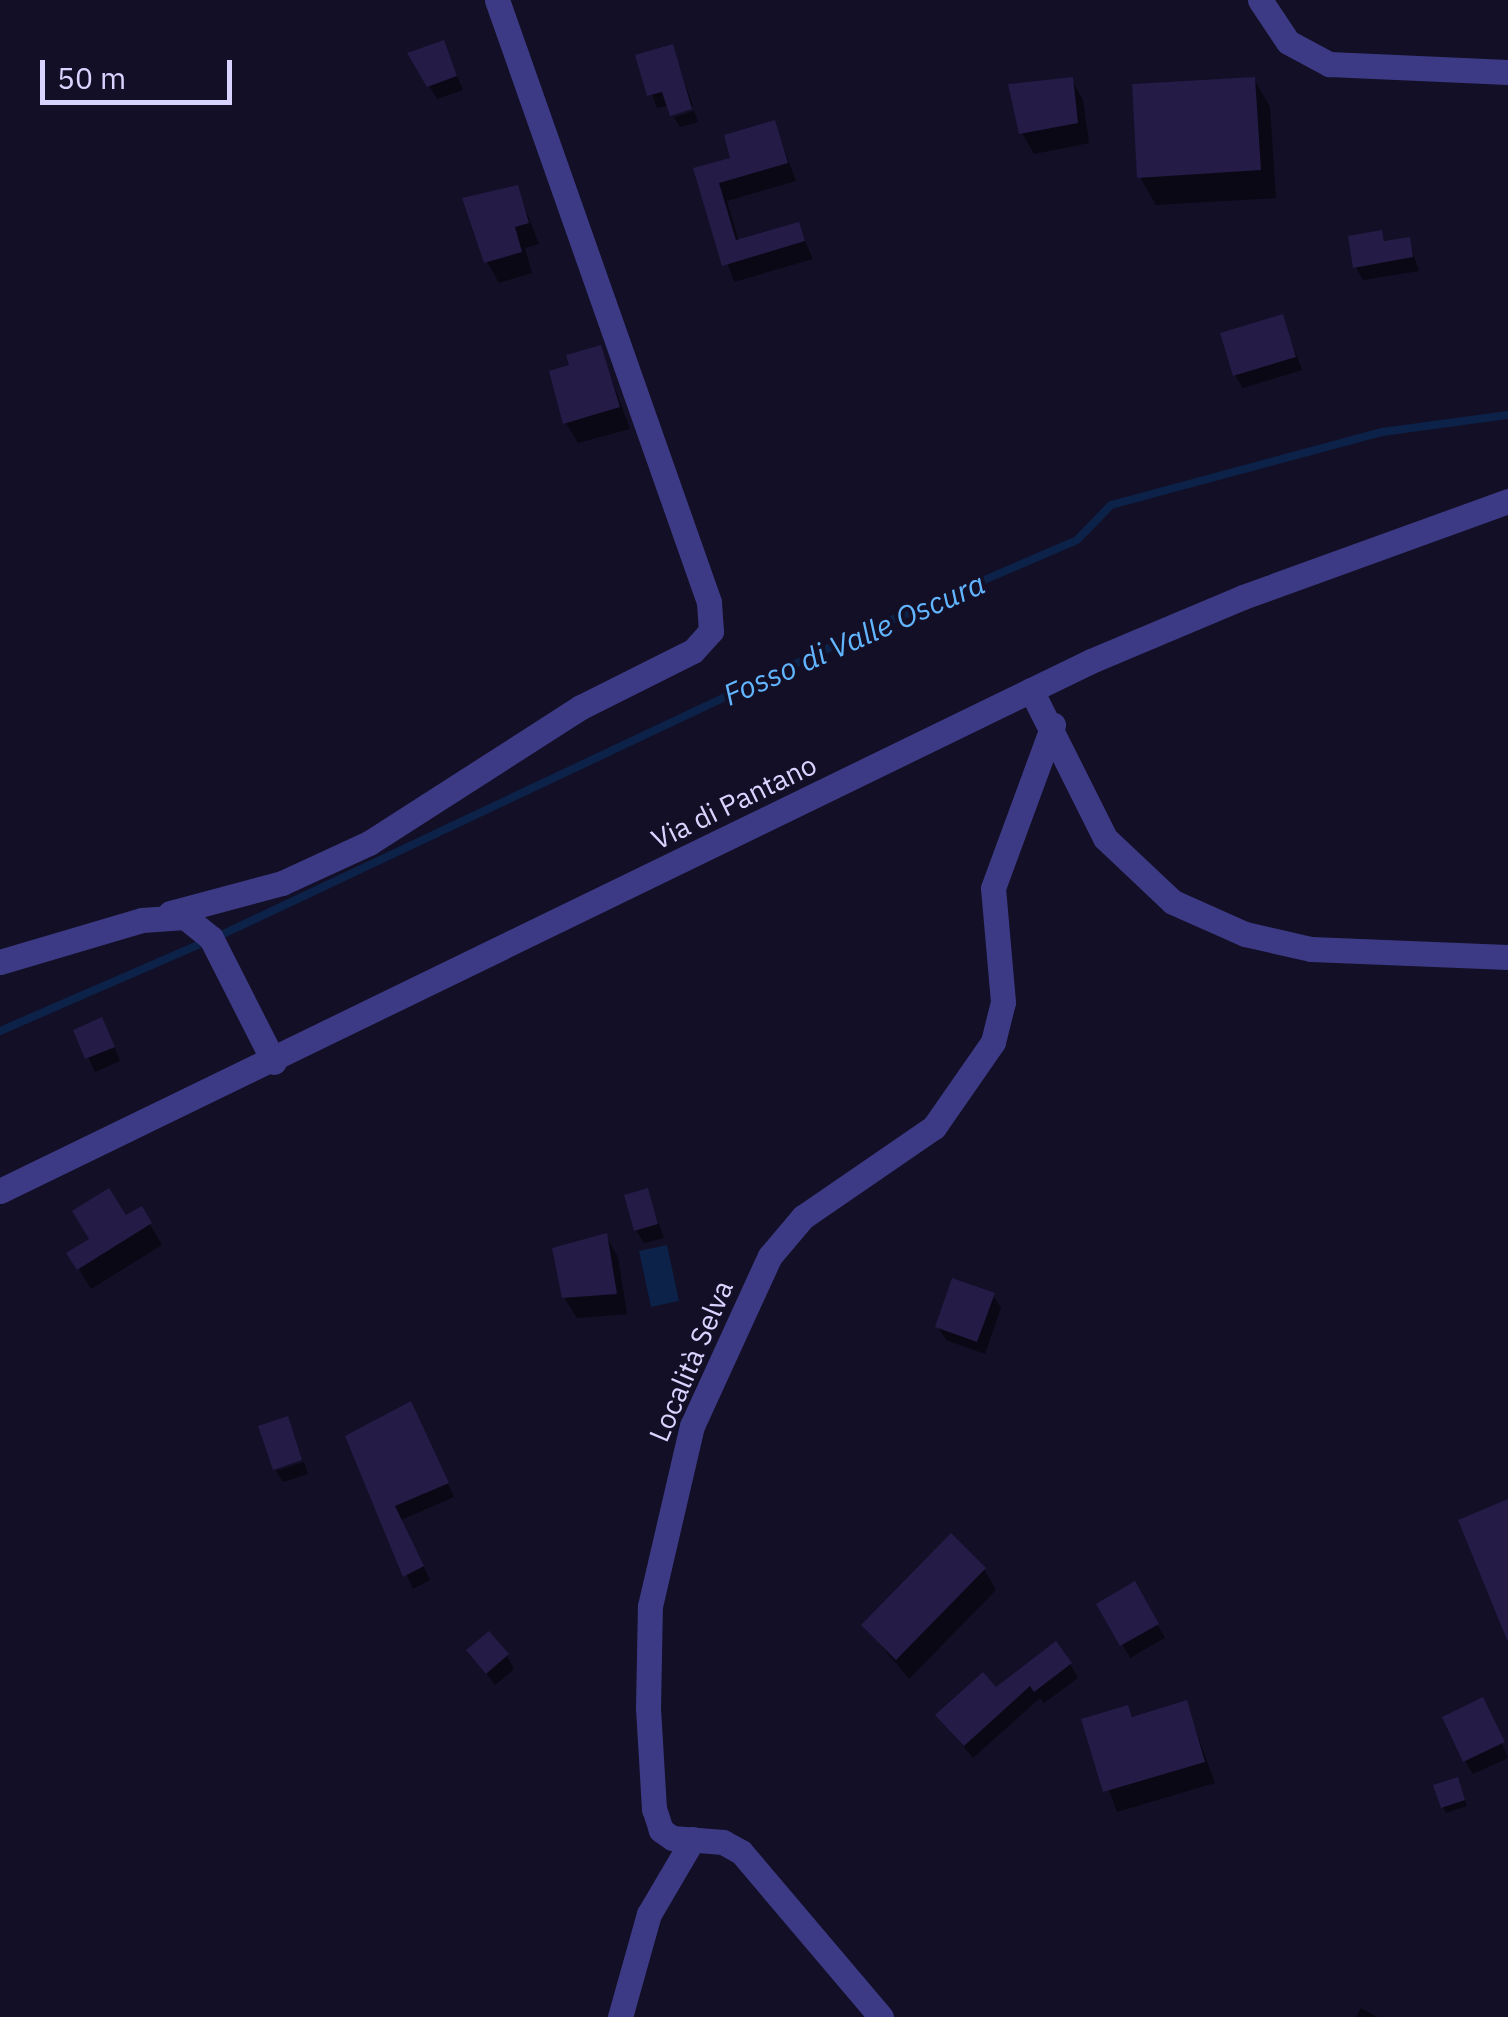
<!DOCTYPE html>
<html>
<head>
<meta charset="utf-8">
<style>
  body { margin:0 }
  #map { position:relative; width:1508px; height:2017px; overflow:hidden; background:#130f26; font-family:"IBM Plex Sans",sans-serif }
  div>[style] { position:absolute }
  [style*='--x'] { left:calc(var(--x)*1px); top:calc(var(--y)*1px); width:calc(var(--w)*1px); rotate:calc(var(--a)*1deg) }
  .water>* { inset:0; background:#0c2248 }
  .shadow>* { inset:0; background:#0007 }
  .stream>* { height:8px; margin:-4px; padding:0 4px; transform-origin:4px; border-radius:4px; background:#0c2248 }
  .building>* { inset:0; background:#241b47 }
  .minor>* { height:25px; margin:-12.5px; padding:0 12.5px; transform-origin:12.5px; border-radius:12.5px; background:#3d3a85 }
  .tertiary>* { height:25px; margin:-12.5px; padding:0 12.5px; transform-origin:12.5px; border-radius:12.5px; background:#3d3a85 }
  span { translate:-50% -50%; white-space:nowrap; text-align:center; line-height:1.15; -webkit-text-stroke:8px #130f26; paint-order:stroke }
  .street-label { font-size:28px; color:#d9d4ff }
  .water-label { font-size:30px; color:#62b6ff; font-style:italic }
  .scale { position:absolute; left:40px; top:60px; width:192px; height:45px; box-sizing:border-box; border:5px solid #d9d4ff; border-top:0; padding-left:12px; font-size:30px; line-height:35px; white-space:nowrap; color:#d9d4ff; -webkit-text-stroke:8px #130f26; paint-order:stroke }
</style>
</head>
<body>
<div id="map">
  <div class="water">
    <div style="clip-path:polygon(667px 1245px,679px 1301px,651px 1307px,639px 1251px)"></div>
  </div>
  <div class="shadow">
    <div style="clip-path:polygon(443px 43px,463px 90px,437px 99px,410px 55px)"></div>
    <div style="clip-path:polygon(672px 47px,693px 106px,671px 113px,669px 105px,657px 108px,638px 56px)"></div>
    <div style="clip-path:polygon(1071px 79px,1083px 100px,1089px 143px,1034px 154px,1022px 133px)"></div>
    <div style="clip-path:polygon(1254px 79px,1270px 107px,1276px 198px,1156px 205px,1140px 177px)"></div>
    <div style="clip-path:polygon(694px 111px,698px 122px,680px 127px,674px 117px)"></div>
    <div style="clip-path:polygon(774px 123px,796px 181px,727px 201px,739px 242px,798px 225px,813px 259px,734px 282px,696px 170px,734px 160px)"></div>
    <div style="clip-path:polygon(517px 188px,539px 244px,525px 248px,532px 273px,499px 283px,487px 262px)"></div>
    <div style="clip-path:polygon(1381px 233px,1386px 243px,1408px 239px,1419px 271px,1363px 280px,1356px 267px)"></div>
    <div style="clip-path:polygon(1282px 317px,1302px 370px,1243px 388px,1235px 375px)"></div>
    <div style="clip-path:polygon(600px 348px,630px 429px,578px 443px,566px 423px,572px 367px)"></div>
    <div style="clip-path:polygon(76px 1031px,109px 1033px,120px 1061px,95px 1072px)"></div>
    <div style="clip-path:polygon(647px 1191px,664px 1238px,644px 1243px,636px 1230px)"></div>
    <div style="clip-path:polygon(141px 1209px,162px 1245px,91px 1289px,70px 1254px)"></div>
    <div style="clip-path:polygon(606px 1236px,618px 1257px,627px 1314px,577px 1318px,564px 1297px)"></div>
    <div style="clip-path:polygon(993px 1295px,1001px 1308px,985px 1354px,946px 1340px,938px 1327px)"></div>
    <div style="clip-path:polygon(418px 1418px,454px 1497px,401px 1520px,430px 1580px,413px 1589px,348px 1438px)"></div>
    <div style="clip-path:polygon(304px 1462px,308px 1474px,283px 1482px,276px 1471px)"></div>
    <div style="clip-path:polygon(984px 1569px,996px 1590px,909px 1679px,865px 1626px)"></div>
    <div style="clip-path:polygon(1134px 1585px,1165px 1638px,1130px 1658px,1100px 1605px)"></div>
    <div style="clip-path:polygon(469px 1650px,507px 1656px,514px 1669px,495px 1685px)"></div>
    <div style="clip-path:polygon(1070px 1664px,1078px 1678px,1044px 1703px,1040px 1698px,973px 1758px,938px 1715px)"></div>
    <div style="clip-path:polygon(1186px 1703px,1215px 1783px,1117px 1812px,1084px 1721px,1127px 1708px,1134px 1719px)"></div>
    <div style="clip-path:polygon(1490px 1714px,1508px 1758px,1473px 1774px,1465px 1761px)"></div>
    <div style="clip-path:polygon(1460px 1786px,1467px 1806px,1446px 1813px,1443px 1807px)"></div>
    <div style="clip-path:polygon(1361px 2008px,1377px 2017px,1356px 2017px)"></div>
  </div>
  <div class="stream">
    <div style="--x:219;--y:936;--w:700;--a:-25.28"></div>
    <div style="--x:852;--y:637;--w:245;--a:-23.3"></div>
    <div style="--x:1077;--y:540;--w:49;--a:-45.8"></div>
    <div style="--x:1111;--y:505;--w:281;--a:-15.1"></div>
    <div style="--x:1382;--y:432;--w:127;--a:-7.7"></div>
    <div style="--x:0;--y:1031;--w:223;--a:-23.5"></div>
  </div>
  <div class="building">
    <div style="clip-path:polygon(444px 40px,457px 76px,427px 87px,407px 53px)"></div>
    <div style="clip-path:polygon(673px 44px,692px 109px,670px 116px,662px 92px,647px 96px,635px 55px)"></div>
    <div style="clip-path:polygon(1073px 77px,1078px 123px,1019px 134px,1008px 84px)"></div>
    <div style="clip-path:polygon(1255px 77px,1261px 170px,1137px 178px,1132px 84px)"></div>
    <div style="clip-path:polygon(775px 120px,788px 163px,719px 183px,736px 240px,799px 222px,805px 241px,722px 266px,693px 168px,730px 158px,724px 135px)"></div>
    <div style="clip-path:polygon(518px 185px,529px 223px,515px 227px,522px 252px,484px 263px,462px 198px)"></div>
    <div style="clip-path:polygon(1382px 230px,1384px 241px,1410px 237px,1413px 257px,1353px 268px,1348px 236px)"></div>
    <div style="clip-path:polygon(1283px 314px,1296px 357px,1233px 376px,1220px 333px)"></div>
    <div style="clip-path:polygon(601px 345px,620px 407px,563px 424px,549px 371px,569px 365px,566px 355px)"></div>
    <div style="clip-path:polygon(102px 1017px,115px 1047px,85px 1059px,73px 1030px)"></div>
    <div style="clip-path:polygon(109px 1188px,126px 1215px,142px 1206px,152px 1223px,77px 1270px,66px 1253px,89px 1239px,72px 1211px)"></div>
    <div style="clip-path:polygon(648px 1188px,658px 1224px,634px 1231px,624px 1195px)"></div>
    <div style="clip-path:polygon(607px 1233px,617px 1294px,562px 1298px,552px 1248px)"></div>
    <div style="clip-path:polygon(952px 1278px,995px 1293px,977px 1342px,935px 1327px)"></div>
    <div style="clip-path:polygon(411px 1401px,449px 1483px,395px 1506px,424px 1566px,403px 1577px,345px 1436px)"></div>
    <div style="clip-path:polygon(288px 1416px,302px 1460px,273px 1470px,258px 1426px)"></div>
    <div style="clip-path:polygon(1508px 1499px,1508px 1640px,1507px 1640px,1458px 1520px)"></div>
    <div style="clip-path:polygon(951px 1533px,986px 1568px,896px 1660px,861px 1625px)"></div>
    <div style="clip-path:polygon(1135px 1581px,1159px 1624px,1120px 1646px,1096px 1604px)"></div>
    <div style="clip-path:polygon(489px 1631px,509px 1654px,486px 1674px,466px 1650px)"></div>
    <div style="clip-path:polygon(1056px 1641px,1072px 1663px,1034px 1692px,1030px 1686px,964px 1746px,935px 1715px,983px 1672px,996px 1687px)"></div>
    <div style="clip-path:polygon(1483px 1697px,1505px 1742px,1463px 1762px,1442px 1717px)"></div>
    <div style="clip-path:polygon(1187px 1700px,1205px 1762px,1103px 1792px,1081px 1719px,1128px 1705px,1132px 1717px)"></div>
    <div style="clip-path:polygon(1458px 1777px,1465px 1800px,1441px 1808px,1433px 1785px)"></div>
  </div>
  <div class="minor">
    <div style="--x:1031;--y:690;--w:165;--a:63.4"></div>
    <div style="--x:1105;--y:838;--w:93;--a:43.3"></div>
    <div style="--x:1173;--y:902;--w:79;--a:24"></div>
    <div style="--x:1245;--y:934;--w:68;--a:12.8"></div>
    <div style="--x:1311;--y:949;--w:197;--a:2.3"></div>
    <div style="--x:170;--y:913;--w:116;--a:-15"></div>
    <div style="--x:282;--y:883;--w:96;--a:-24.7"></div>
    <div style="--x:369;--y:843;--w:252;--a:-32.7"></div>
    <div style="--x:581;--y:707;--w:125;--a:-26.6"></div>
    <div style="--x:693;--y:651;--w:27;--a:-48"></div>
    <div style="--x:711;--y:631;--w:29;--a:-94"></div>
    <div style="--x:709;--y:602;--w:638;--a:-109.4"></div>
    <div style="--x:0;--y:962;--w:148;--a:-16.5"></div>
    <div style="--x:142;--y:920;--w:43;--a:-4"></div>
    <div style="--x:185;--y:917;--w:33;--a:39"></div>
    <div style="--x:211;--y:938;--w:139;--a:63.1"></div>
    <div style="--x:620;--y:2017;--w:107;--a:-74.3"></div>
    <div style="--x:649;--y:1914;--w:87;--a:-59.6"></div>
    <div style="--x:881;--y:2017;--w:216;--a:-130.3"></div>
    <div style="--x:741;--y:1852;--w:21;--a:-151"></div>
    <div style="--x:723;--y:1842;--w:51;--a:-175.5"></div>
    <div style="--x:672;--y:1838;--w:14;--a:-144"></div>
    <div style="--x:661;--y:1830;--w:22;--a:-108"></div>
    <div style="--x:654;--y:1809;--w:102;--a:-93.4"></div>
    <div style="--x:648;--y:1707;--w:101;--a:-88.9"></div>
    <div style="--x:650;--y:1606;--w:185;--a:-76.9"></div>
    <div style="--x:692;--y:1426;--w:187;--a:-65.4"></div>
    <div style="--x:770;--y:1256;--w:51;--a:-49.8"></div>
    <div style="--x:803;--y:1217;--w:159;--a:-34.5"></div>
    <div style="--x:934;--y:1127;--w:103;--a:-55.2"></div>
    <div style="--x:993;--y:1042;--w:41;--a:-76"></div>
    <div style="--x:1003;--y:1002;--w:114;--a:-95"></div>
    <div style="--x:993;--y:888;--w:174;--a:-69.8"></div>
  </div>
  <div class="tertiary">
    <div style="--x:1260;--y:0;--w:50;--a:56.3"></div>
    <div style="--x:1288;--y:42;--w:47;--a:28.2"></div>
    <div style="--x:1329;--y:64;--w:179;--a:2.6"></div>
    <div style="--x:0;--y:1191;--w:1213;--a:-25.91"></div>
    <div style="--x:1091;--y:661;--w:165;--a:-22.8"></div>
    <div style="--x:1243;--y:597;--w:282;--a:-19.9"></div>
  </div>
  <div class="street-label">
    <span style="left:734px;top:802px;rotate:-26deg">Via di Pantano</span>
    <span style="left:691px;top:1361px;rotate:-67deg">Località Selva</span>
  </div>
  <div class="water-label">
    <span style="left:854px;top:639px;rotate:-24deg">Fosso di Valle Oscura</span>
  </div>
  <div class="scale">50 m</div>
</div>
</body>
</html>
